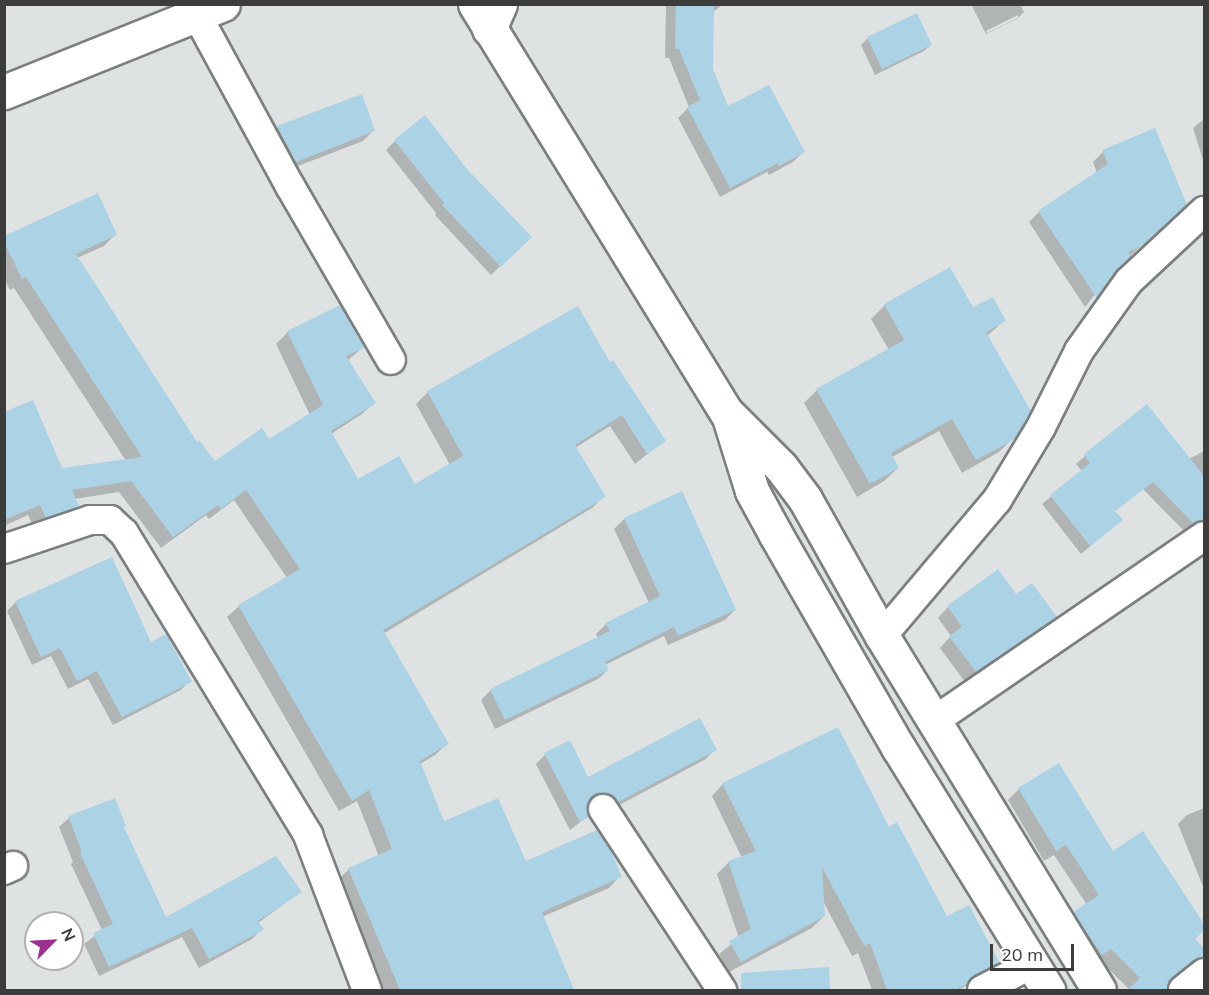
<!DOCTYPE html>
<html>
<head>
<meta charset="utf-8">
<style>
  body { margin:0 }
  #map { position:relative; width:1209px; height:995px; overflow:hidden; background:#dee2e2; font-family:Mulish,sans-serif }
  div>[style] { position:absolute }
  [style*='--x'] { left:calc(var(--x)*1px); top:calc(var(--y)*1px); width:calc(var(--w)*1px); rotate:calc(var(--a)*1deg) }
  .shadow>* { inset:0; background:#0003 }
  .building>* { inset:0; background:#acd3e5 }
  .roads { filter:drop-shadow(2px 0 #7b7f7f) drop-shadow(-2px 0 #7b7f7f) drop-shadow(0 2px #7b7f7f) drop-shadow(0 -2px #7b7f7f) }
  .minor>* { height:28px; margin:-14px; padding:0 14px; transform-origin:14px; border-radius:14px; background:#fff }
  .major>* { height:33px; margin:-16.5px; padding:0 16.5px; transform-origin:16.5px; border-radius:16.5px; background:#fff }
  .highway>* { height:33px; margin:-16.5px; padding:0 16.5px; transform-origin:16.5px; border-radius:16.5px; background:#fff }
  span { translate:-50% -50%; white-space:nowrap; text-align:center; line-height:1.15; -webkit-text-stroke:5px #fff; paint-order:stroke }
  .frame { position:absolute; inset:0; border:6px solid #3b3d3d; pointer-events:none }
  .north { position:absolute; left:24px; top:911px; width:60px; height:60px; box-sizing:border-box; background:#fff; border:2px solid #b1b1b1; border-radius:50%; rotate:66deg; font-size:16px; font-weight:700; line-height:24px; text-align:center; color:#3b3d3d }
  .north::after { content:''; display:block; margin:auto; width:21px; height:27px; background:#9b3091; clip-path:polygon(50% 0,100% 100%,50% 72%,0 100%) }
  .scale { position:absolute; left:990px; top:944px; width:84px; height:27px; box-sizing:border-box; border:3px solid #3b3d3d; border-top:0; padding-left:8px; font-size:18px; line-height:21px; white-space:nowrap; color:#3b3d3d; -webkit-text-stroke:4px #fff; paint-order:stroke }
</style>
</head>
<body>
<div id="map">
  <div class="shadow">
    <div style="clip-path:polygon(666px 4px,723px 4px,712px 13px,711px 69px,727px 109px,803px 152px,793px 162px,769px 175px,767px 172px,720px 197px,678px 118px,689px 107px,669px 58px,665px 58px)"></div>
    <div style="clip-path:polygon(evenodd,971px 4px,1020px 4px,1024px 12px,1017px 19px,986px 34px,971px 4px,1018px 15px,1018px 18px,987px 33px,986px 31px,1018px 15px)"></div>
    <div style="clip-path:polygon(868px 38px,931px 45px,924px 51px,875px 75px,861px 45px)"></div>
    <div style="clip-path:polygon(361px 96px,374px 130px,363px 141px,285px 171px,267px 138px,277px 128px)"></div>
    <div style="clip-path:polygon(1204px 119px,1204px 163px,1193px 128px)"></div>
    <div style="clip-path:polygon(395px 141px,466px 170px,530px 237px,491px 275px,435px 215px,436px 213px,386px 150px)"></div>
    <div style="clip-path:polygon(1103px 152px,1174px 215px,1113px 272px,1085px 307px,1029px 222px,1039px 212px,1097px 173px,1093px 162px)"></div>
    <div style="clip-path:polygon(116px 234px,104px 246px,77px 258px,197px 444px,215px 463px,269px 441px,310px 415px,276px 344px,288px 332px,363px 347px,347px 361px,374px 403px,362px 414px,331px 434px,358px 481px,415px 486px,450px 465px,416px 404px,428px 392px,609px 364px,664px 441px,635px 464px,610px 426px,575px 448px,604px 496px,592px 508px,383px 634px,447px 744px,435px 755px,420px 764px,443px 823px,525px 863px,620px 876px,609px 888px,542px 917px,574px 990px,384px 990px,337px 881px,349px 869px,379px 857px,357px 801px,339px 811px,227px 617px,239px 606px,287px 578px,234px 500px,209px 519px,206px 515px,161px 548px,119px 492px,74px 499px,77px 506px,65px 518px,34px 528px,28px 515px,4px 526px,4px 413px,61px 470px,126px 461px,14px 288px,10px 290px,4px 278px,4px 238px)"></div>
    <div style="clip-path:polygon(885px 305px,972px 309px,1004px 321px,987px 336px,1013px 438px,999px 452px,962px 473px,939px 431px,892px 457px,898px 468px,884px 481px,857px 497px,804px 403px,817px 390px,889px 350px,871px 319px)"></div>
    <div style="clip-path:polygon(1147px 406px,1189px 459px,1204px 451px,1204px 533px,1194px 528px,1184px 531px,1143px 489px,1114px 512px,1121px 520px,1081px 554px,1042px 504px,1082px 471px,1076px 464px,1085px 456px)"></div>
    <div style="clip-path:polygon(681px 493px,735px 610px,725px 620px,668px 645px,664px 636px,605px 665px,608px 670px,598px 679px,495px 729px,481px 700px,491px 690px,598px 638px,596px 634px,606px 624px,649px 603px,614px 529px,624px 519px)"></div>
    <div style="clip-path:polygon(1016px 597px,1055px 617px,1045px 627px,965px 682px,940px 648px,951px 636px,938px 618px,948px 607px)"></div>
    <div style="clip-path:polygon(16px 602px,150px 644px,190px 681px,181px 690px,113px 725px,88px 679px,68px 689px,51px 656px,32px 665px,7px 611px)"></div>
    <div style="clip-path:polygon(715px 749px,706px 759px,608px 811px,600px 803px,587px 804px,587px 817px,570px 830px,536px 764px,545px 755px,588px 779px)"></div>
    <div style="clip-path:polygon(723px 784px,888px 829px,946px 918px,998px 962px,986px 974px,959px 990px,872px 990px,858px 953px,852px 956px,823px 901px,824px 916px,812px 928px,729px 972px,719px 954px,739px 938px,717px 874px,729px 862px,742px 858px,712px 796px)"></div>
    <div style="clip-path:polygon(1019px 789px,1112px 853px,1143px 833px,1204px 927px,1193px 939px,1204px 950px,1204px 973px,1188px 968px,1167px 983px,1167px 990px,1130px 990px,1063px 925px,1087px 905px,1054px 855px,1044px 861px,1008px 800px)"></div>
    <div style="clip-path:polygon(1204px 808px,1204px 889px,1178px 824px,1187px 815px)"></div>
    <div style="clip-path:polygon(69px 818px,122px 828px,165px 919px,300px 892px,258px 923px,262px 929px,252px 939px,199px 968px,182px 937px,99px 976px,84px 944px,102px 930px,71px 864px,73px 862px,59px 827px)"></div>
    <div style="clip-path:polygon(827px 969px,829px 990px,759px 990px,758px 983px)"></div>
  </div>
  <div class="building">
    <div style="clip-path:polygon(676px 4px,714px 4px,713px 69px,728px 106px,769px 85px,805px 152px,779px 166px,778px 163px,730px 188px,687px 107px,700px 100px,679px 49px,675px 49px)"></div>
    <div style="clip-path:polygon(917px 13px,932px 45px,882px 69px,867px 37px)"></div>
    <div style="clip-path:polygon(362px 94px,375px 131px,296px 162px,277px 126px)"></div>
    <div style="clip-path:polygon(425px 115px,467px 169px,532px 237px,501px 267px,442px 205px,444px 203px,394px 140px)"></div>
    <div style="clip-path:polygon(1155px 128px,1187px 205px,1143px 245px,1128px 252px,1131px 256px,1116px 271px,1097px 298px,1038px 211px,1108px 164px,1102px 150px)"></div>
    <div style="clip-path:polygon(98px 193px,117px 235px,76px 254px,197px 442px,199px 440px,215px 461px,262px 428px,269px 439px,323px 405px,287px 331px,340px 305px,364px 348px,346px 356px,376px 403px,331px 431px,358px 479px,399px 456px,415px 484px,463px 456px,427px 391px,578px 306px,610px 362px,613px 360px,666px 441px,647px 454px,622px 415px,575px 445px,606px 497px,383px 630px,449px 744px,420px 761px,444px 821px,498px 798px,526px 861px,597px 830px,611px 851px,622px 877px,542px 912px,574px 990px,400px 990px,348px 868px,392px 849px,369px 790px,352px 801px,238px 605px,300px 569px,246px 490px,221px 509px,218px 505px,173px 537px,131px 481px,72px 490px,79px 506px,46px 518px,40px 505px,4px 520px,4px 412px,33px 400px,62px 468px,142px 457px,26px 277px,22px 279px,4px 242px,4px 236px)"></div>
    <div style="clip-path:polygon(950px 267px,973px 307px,993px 297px,1006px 321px,986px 332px,1031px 411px,1015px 439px,976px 460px,952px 419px,891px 453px,899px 468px,870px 484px,816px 389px,904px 340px,884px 304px)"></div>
    <div style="clip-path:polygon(1147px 404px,1204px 476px,1204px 520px,1193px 523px,1153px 482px,1115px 511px,1123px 520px,1090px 546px,1050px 495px,1090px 463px,1084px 454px)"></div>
    <div style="clip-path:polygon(682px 491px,736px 610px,678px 636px,674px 627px,605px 662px,609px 670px,505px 720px,490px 689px,610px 631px,605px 623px,660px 596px,624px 518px)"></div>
    <div style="clip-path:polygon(112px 557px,151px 642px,166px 634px,192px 682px,122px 717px,97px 671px,77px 681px,60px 648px,41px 657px,15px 601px)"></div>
    <div style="clip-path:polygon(998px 569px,1016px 594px,1032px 583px,1057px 617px,976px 672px,949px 636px,962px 627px,947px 606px)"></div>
    <div style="clip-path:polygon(700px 718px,717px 750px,618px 802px,610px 794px,594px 795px,588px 802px,589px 817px,580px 822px,544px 753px,570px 740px,588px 777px)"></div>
    <div style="clip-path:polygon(838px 727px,889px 827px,897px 822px,947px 916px,969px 905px,999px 962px,974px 975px,967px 984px,955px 990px,887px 990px,870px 943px,864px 946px,822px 867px,825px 916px,741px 962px,729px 941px,751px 929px,728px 861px,756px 851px,722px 783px)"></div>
    <div style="clip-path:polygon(1059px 763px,1113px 851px,1143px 831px,1204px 924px,1204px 930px,1195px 939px,1204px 948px,1204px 957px,1194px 960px,1173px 977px,1167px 990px,1128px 990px,1140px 978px,1111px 949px,1102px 955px,1073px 912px,1099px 895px,1066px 845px,1056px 851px,1018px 788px)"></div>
    <div style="clip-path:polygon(115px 798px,126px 826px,124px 827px,166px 917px,276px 856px,302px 892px,258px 921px,264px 930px,209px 959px,192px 928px,109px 967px,93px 933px,113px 924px,80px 853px,82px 852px,68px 816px)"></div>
    <div style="clip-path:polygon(829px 967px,830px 990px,741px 990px,741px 973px)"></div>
  </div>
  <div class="roads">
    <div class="minor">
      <div style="--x:197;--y:15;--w:195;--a:61.5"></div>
      <div style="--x:290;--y:186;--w:201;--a:59.9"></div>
      <div style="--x:4;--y:549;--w:91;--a:-18.6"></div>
      <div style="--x:90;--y:520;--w:20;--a:0"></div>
      <div style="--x:110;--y:520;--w:19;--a:43"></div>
      <div style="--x:124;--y:533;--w:354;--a:58.6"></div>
      <div style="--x:308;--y:835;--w:166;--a:69.2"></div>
      <div style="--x:882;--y:636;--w:178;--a:-49.8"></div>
      <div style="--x:997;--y:500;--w:85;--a:-58.9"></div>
      <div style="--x:1041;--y:427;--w:85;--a:-63.4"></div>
      <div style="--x:1079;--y:351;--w:86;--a:-54.5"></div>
      <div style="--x:1129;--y:281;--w:103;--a:-43"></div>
      <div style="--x:934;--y:721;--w:327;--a:-34.4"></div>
      <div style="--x:603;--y:809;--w:217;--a:56.7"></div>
      <div style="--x:4;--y:870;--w:10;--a:-24"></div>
      <div style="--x:982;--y:990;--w:56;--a:-27.5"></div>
      <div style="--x:1183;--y:990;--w:27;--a:-39"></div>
    </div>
    <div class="major">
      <div style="--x:475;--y:4;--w:480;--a:58.4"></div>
      <div style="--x:727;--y:413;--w:76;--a:45"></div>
      <div style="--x:781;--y:467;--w:40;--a:53"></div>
      <div style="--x:805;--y:499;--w:157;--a:60.7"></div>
      <div style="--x:882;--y:636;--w:415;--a:58.5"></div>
      <div style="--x:729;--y:417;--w:77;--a:72.7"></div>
      <div style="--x:752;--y:491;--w:50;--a:61.4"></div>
      <div style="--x:776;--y:535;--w:245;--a:60.1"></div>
      <div style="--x:898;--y:747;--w:286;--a:58.3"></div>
    </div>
    <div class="highway">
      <div style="--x:489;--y:29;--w:27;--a:-66"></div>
      <div style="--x:4;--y:92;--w:236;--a:-21.9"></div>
    </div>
  </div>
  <div class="frame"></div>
  <div class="north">N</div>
  <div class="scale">20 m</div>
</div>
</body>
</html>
